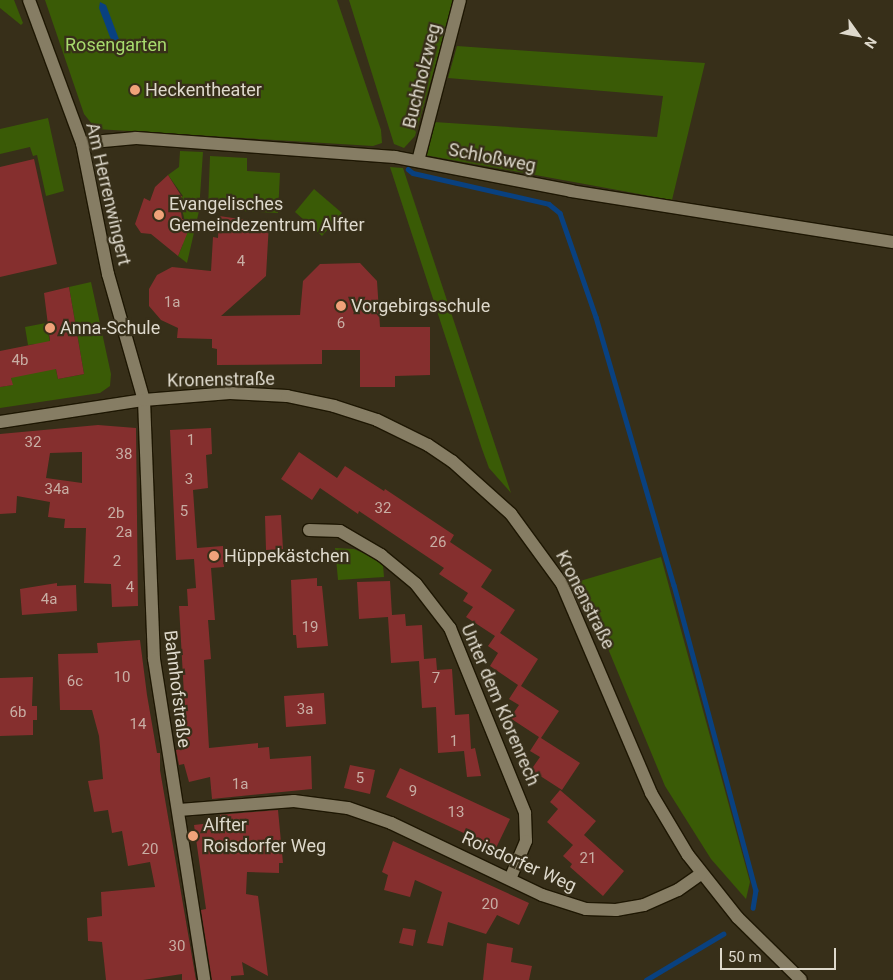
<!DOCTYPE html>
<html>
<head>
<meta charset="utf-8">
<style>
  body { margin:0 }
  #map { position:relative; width:893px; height:980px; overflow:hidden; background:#372f19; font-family:Roboto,sans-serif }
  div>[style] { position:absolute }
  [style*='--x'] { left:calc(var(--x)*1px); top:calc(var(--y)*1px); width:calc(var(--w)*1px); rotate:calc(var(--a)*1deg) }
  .green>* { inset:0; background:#3a5b06 }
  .water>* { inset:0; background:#094180 }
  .stream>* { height:4.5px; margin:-2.25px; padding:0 2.25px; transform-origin:2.25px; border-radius:2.25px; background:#094180 }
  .building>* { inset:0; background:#852f2e }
  .roads { filter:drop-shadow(1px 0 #1e1703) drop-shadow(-1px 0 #1e1703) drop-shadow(0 1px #1e1703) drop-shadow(0 -1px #1e1703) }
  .minor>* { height:12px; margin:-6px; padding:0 6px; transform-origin:6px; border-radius:6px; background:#867d64 }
  .dots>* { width:14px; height:14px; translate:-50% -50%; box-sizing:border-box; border:2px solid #372f19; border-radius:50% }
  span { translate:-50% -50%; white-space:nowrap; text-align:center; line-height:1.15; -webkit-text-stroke:4.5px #372f19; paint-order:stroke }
  .number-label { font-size:15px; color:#c8aea4 }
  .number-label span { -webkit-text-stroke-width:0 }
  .park-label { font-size:18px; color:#a7da6d }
  .street-label { font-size:18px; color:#ded9cc }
  .poi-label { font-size:18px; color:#ded9cc }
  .left { translate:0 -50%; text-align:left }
  .north { position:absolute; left:833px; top:10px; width:50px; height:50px; -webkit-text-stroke:4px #372f19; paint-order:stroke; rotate:122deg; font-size:14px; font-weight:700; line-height:20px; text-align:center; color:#ded9cc }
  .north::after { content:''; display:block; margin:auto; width:18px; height:22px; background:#ded9cc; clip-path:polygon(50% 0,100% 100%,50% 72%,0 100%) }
  .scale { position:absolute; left:720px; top:948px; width:116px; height:22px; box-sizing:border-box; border:2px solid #ded9cc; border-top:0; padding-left:6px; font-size:15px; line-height:18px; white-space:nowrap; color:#ded9cc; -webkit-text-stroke:4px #372f19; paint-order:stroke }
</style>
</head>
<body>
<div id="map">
  <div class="green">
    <div style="clip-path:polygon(0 0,14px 0,23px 23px,21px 25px,0 8px)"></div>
    <div style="clip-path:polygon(45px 0,337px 0,381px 130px,382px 143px,373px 146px,96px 129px,84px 114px)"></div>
    <div style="clip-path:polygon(349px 0,454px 0,415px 136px,404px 148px,394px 144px)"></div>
    <div style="clip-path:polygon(457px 46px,705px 63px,672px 200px,425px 155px,434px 122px,657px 137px,663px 96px,448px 78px)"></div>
    <div style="clip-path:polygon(48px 118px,64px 191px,46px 196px,37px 155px,33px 156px,30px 147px,0 154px,0 129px)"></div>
    <div style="clip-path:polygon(180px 151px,203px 152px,199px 211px,187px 263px,178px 256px,183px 244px,177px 238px,187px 229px,179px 198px,183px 196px,168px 175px,179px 167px)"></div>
    <div style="clip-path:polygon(210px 156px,247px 158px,247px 171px,280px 173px,278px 213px,208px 209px)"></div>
    <div style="clip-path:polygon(390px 167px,403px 168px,511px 493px,489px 468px,482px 449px)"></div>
    <div style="clip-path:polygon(314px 189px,342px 213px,322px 236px,295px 212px)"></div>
    <div style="clip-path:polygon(91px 282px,111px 374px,110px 386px,100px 393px,0 408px,0 387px,12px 385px,11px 378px,36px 344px,28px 345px,25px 327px,46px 323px,58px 379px,84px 374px,69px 287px)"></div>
    <div style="clip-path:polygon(335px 548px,354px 549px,368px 555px,383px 565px,384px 577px,338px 580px)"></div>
    <div style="clip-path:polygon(661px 557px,750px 882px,746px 899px,711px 859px,665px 786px,580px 581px)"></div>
  </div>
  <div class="water">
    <div style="clip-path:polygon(100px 2px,106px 5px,120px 42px,118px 48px,113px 45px,99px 8px)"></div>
  </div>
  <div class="stream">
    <div style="--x:408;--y:169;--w:6;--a:39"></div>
    <div style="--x:413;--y:173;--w:139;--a:12.8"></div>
    <div style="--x:549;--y:204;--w:14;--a:39"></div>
    <div style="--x:560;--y:213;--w:110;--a:70.9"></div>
    <div style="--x:596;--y:317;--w:279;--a:73.8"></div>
    <div style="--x:674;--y:585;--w:316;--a:75"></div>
    <div style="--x:756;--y:890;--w:18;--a:99"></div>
    <div style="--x:646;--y:980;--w:90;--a:-30.9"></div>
  </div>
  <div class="building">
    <div style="clip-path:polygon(34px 159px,57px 264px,0 277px,0 167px)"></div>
    <div style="clip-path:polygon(168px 175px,182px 197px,179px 198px,182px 219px,187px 220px,187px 234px,178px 256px,151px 234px,141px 233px,135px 224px,144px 198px,150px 201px,155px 187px)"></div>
    <div style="clip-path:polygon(219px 216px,269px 223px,266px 276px,221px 316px,300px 315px,303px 281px,320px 264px,360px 263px,377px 281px,380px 327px,430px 327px,430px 375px,395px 376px,395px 387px,360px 387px,360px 350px,322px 350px,322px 364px,217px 365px,217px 349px,212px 348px,212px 339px,177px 338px,178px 328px,161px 320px,149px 306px,149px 289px,157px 275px,172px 267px,211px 271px,213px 237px,218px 238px)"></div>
    <div style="clip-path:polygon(69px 287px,84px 374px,58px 379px,56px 369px,11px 378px,13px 385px,0 387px,0 351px,50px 341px,44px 293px)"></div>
    <div style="clip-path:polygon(evenodd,98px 425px,136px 428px,138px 606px,112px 607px,111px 584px,84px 583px,86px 528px,64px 528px,65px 519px,48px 517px,50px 502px,17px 496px,16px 513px,0 514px,0 434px,98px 425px,82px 452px,82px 483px,46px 478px,50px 453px,82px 452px)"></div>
    <div style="clip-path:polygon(211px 428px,212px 454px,206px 455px,208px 488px,193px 490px,197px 548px,223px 546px,224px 567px,211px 568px,215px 620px,208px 620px,211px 659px,204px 660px,209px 748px,258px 743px,258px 748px,269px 747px,270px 759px,311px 756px,312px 789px,212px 799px,210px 777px,189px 782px,184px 764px,179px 765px,176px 750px,187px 748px,179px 606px,188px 606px,187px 589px,196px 588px,194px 559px,176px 560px,170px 430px)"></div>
    <div style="clip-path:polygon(299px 452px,337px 478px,345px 466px,384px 491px,385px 489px,454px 535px,450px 542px,492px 570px,481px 587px,515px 610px,500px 633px,538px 659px,521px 686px,559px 711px,541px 738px,580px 763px,562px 790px,531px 770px,540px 757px,530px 751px,539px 737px,510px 718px,519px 705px,509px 699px,518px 685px,490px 666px,498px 653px,488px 646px,495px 636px,466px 617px,473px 607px,463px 601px,468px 593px,439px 574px,444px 568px,359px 511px,358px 514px,320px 488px,312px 500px,281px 479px)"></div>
    <div style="clip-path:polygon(281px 515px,283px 549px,266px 550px,265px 516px)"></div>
    <div style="clip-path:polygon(317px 578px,317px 586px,322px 586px,328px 646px,297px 648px,296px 635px,293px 635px,291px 580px)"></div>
    <div style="clip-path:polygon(390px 581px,392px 615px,405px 614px,406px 626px,422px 625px,424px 659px,436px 658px,437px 670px,452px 669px,455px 715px,469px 714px,471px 749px,475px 748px,481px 776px,467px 777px,464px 751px,438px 753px,436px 707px,422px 708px,419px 661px,391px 663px,388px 617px,359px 619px,357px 582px)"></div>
    <div style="clip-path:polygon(57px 583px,57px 586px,76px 585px,77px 611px,22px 615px,20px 589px)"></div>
    <div style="clip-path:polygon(140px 640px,147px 695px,157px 753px,160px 753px,160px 770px,196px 980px,182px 980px,182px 974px,143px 980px,106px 980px,102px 942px,88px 941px,87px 918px,102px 916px,101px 892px,155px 887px,150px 862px,128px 866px,122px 831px,112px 833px,108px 810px,94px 812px,88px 781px,103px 779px,99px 736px,92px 710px,60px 710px,58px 654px,98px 653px,97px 643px)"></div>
    <div style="clip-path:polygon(33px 677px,32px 706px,37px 706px,37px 720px,33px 720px,33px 735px,0 736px,0 678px)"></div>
    <div style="clip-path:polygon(324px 693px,326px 724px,286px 727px,284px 696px)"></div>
    <div style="clip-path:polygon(350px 765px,375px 770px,370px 794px,344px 788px)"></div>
    <div style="clip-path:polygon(400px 768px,510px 819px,496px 848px,386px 797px)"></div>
    <div style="clip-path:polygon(560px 790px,596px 821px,584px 835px,624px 871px,603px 896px,570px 867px,572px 864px,563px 856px,573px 845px,547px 822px,558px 809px,550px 802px)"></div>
    <div style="clip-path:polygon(278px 810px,283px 863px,279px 863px,279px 873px,247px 872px,246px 894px,258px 896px,268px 976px,242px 962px,244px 975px,231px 976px,231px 980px,212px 980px,201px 910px,206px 909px,194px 825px,219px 822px,218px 815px)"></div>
    <div style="clip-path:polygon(393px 841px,529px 903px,519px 925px,497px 915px,486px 934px,448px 922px,443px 946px,427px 943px,442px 892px,415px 880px,410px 897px,384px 890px,388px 875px,382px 872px)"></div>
    <div style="clip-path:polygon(403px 928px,416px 930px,413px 946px,399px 943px)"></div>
    <div style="clip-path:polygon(487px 943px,513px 948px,511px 962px,532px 966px,529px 980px,483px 980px)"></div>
  </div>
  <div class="roads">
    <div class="minor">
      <div style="--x:29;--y:0;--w:153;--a:69.7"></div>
      <div style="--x:82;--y:143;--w:134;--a:78.8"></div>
      <div style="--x:108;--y:274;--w:131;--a:74.1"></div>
      <div style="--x:144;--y:400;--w:259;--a:87.8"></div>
      <div style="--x:154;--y:659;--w:325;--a:81.1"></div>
      <div style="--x:82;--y:143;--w:54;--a:-5.3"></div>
      <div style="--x:136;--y:138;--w:260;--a:4.2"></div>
      <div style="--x:395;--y:157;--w:179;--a:10.9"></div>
      <div style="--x:571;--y:191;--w:326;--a:9"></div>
      <div style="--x:418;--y:161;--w:166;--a:-75.4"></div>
      <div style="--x:0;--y:422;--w:146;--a:-8.7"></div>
      <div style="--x:144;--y:400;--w:86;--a:-4.7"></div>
      <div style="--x:230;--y:393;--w:57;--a:3"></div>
      <div style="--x:287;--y:396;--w:48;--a:12"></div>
      <div style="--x:334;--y:406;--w:45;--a:18"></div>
      <div style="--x:377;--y:420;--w:57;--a:26.1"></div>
      <div style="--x:428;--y:445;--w:29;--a:34"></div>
      <div style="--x:452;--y:461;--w:79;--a:41.9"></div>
      <div style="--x:511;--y:514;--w:87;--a:53.9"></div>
      <div style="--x:562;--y:584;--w:227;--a:66.9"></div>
      <div style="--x:651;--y:793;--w:72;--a:59.2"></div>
      <div style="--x:688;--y:855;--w:80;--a:51.6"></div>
      <div style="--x:738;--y:918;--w:88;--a:44.5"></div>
      <div style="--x:309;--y:530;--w:31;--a:2"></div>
      <div style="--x:340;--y:531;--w:48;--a:30.3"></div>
      <div style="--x:381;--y:555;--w:45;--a:39.6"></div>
      <div style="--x:416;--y:584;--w:56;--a:52.3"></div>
      <div style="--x:450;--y:628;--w:200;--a:67.9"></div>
      <div style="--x:525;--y:813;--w:28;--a:88"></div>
      <div style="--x:526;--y:841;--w:41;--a:112.8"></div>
      <div style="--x:179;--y:810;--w:115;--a:-4.5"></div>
      <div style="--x:294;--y:801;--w:54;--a:7.4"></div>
      <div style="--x:348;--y:808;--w:46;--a:19.2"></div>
      <div style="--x:391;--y:823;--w:167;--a:25.5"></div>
      <div style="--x:542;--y:895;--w:46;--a:17.7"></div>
      <div style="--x:586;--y:909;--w:30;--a:2"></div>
      <div style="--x:616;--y:910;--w:28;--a:-10"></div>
      <div style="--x:644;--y:905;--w:37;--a:-24"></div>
      <div style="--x:678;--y:890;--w:28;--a:-35"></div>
    </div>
  </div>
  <div class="dots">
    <div style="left:135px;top:90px;background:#f0a27a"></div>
    <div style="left:159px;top:215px;background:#f0a27a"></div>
    <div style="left:341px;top:306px;background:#f0a27a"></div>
    <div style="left:50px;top:328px;background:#f0a27a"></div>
    <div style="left:214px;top:556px;background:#f0a27a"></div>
    <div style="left:193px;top:836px;background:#f0a27a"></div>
  </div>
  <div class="number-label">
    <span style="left:241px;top:262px">4</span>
    <span style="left:172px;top:303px">1a</span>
    <span style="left:341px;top:324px">6</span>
    <span style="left:20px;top:361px">4b</span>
    <span style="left:191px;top:441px">1</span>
    <span style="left:33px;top:443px">32</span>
    <span style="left:124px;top:455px">38</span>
    <span style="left:189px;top:480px">3</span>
    <span style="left:57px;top:490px">34a</span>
    <span style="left:383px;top:509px">32</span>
    <span style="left:184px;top:512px">5</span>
    <span style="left:116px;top:514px">2b</span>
    <span style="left:124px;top:533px">2a</span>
    <span style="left:438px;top:543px">26</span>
    <span style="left:117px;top:562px">2</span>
    <span style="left:130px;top:588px">4</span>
    <span style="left:49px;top:600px">4a</span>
    <span style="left:310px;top:628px">19</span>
    <span style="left:122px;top:678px">10</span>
    <span style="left:436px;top:679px">7</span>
    <span style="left:75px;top:682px">6c</span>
    <span style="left:305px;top:710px">3a</span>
    <span style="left:18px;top:713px">6b</span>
    <span style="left:138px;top:725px">14</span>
    <span style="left:454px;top:742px">1</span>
    <span style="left:360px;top:779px">5</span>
    <span style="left:240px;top:785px">1a</span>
    <span style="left:413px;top:792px">9</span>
    <span style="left:456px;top:813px">13</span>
    <span style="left:150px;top:850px">20</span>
    <span style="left:588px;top:859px">21</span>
    <span style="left:490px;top:905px">20</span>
    <span style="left:177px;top:947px">30</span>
  </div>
  <div class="park-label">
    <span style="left:116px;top:45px">Rosengarten</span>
  </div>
  <div class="street-label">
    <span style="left:422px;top:76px;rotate:-76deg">Buchholzweg</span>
    <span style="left:492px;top:158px;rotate:11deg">Schloßweg</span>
    <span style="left:108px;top:194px;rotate:77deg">Am Herrenwingert</span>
    <span style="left:221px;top:380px;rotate:-1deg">Kronenstraße</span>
    <span style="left:585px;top:600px;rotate:63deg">Kronenstraße</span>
    <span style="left:177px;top:689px;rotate:83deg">Bahnhofstraße</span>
    <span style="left:500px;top:705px;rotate:67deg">Unter dem Klorenrech</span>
    <span style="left:519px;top:862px;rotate:24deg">Roisdorfer Weg</span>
  </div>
  <div class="poi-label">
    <span class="left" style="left:145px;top:90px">Heckentheater</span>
    <span class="left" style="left:169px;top:215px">Evangelisches<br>Gemeindezentrum Alfter</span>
    <span class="left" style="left:351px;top:306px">Vorgebirgsschule</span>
    <span class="left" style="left:60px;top:328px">Anna-Schule</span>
    <span class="left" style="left:224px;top:556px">Hüppekästchen</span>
    <span class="left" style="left:203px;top:836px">Alfter<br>Roisdorfer Weg</span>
  </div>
  <div class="north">N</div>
  <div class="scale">50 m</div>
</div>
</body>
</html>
